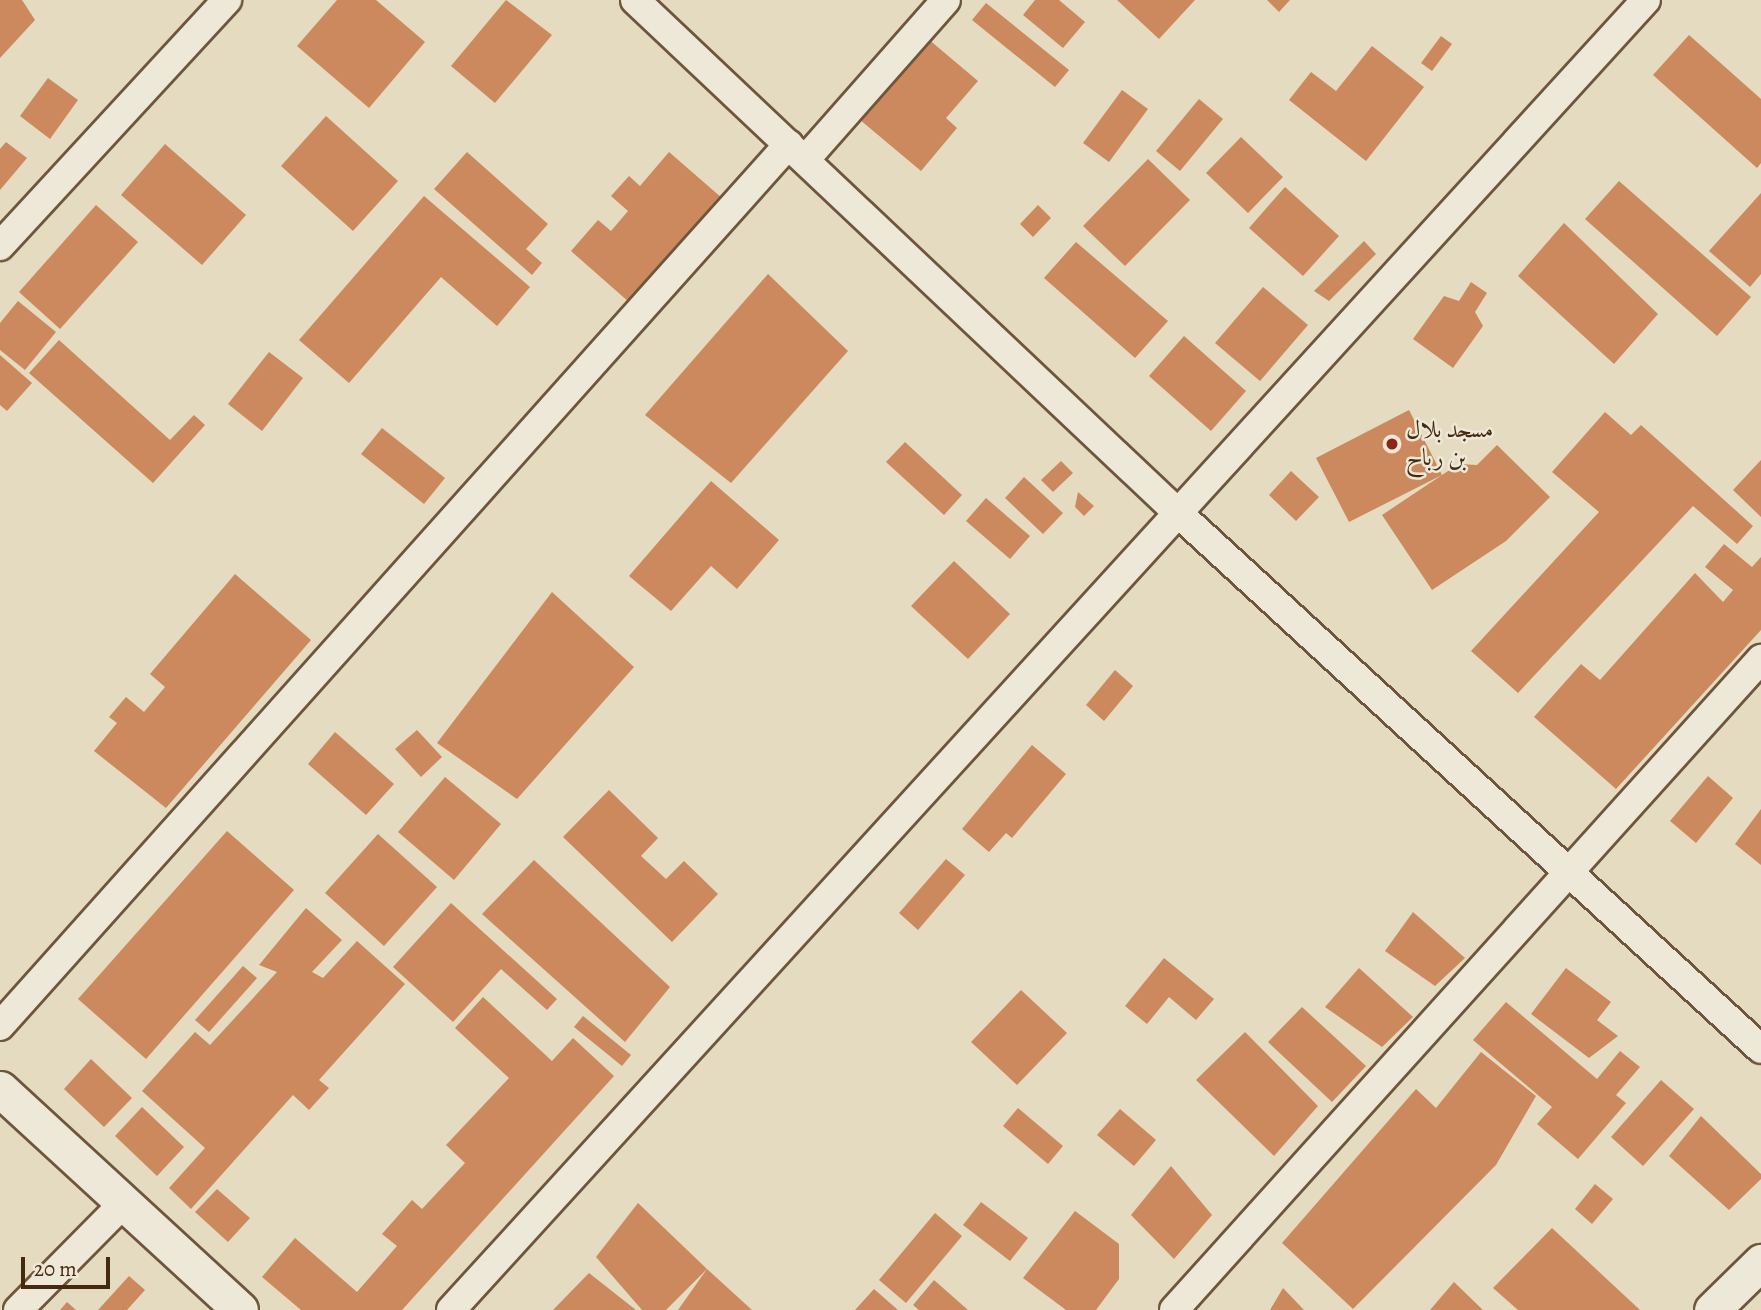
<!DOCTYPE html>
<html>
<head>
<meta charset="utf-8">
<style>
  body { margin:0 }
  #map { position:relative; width:1761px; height:1310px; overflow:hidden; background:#e4dbc1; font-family:Alegreya,Amiri,serif }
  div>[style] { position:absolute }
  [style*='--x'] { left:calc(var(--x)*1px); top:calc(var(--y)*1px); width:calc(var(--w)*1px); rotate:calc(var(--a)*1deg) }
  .building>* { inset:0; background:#cb895d }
  .roads { filter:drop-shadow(2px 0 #6e563c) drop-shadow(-2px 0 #6e563c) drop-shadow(0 2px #6e563c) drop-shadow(0 -2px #6e563c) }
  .minor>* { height:28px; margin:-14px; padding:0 14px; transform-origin:14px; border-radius:14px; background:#ede8d7 }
  .tertiary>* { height:35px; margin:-17.5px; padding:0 17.5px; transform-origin:17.5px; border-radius:17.5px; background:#ede8d7 }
  .dots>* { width:19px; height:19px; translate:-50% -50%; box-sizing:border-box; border:4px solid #ede8d7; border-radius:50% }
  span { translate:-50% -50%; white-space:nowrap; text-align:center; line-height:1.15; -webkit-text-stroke:5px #ede8d7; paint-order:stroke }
  .poi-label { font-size:24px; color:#462a0f }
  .left { translate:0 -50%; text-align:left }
  .scale { position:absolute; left:21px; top:1257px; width:89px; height:32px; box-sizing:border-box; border:4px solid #462a0f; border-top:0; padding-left:9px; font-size:21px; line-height:24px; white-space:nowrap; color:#462a0f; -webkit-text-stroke:5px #ede8d7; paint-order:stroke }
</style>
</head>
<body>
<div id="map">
  <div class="building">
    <div style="clip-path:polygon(0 0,22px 0,35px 20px,0 58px)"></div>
    <div style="clip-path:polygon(337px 0,376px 0,425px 42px,369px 108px,297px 46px)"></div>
    <div style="clip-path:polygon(506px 0,552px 35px,495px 103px,451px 66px)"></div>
    <div style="clip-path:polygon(1035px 0,1059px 0,1085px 22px,1063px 48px,1023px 15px)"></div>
    <div style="clip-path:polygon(1117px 0,1195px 0,1159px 39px)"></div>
    <div style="clip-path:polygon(1267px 0,1290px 0,1279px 12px)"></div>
    <div style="clip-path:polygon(986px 3px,1069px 70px,1055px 87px,972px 20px)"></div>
    <div style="clip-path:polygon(1689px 35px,1761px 99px,1761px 163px,1757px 168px,1653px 75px)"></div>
    <div style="clip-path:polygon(1441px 36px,1452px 44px,1432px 71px,1421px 63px)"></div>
    <div style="clip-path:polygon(927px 38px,978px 81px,946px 118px,957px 128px,921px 171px,859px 119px)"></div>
    <div style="clip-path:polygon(1372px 46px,1424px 87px,1366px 161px,1289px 100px,1311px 72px,1336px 91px)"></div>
    <div style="clip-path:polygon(48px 78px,78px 100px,50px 139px,20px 116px)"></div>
    <div style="clip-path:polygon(1122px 90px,1148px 109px,1109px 162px,1083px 143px)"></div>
    <div style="clip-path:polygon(1199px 99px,1223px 119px,1180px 171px,1156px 151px)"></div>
    <div style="clip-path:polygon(326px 116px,398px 181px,353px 231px,281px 166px)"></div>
    <div style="clip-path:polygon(1241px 137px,1283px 177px,1248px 213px,1206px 173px)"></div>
    <div style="clip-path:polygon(6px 142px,27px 158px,0 190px,0 149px)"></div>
    <div style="clip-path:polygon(165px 144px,246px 215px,202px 265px,121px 195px)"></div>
    <div style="clip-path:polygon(467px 152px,548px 224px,526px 249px,542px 263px,532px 275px,434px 189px)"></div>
    <div style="clip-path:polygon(669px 152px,722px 198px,630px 303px,571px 251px,598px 220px,611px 231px,628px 211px,611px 196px,629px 176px,640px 186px)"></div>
    <div style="clip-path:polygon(1148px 159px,1190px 200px,1125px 266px,1083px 226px)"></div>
    <div style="clip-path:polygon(1619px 181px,1751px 297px,1717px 336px,1585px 219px)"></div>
    <div style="clip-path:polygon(1285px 187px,1339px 236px,1303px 276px,1249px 228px)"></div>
    <div style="clip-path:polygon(1761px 193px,1761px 274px,1750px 287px,1709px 251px)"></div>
    <div style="clip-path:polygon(424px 196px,530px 287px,497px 326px,441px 277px,349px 383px,299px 340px)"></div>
    <div style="clip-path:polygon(96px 205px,138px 242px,60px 329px,19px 292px)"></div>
    <div style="clip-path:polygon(1038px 205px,1051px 218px,1033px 237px,1020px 224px)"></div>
    <div style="clip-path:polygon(1564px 223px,1658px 314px,1614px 364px,1518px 276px)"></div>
    <div style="clip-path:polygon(1364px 241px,1376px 254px,1329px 301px,1314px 291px)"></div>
    <div style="clip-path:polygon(1076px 242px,1168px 321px,1135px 358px,1044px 278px)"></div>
    <div style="clip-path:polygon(768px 274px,848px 351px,731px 483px,645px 415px)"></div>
    <div style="clip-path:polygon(1471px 282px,1487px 293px,1475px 312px,1483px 326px,1453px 368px,1413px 339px,1444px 296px,1459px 301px)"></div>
    <div style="clip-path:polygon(1263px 287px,1308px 325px,1260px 381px,1215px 343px)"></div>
    <div style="clip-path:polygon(18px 301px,56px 332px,25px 370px,0 350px,0 323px)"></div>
    <div style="clip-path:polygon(1184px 336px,1246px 391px,1211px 431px,1149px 376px)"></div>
    <div style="clip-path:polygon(59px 340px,170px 440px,194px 415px,205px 425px,153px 483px,29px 373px)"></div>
    <div style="clip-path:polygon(269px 352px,303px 378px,262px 431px,228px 404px)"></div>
    <div style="clip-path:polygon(0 355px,32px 383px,7px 411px,0 405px)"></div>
    <div style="clip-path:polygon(1409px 410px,1442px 475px,1459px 464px,1477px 465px,1497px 445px,1550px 497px,1506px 541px,1432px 590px,1382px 515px,1442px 475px,1349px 522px,1316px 458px)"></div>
    <div style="clip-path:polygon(1605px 412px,1631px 435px,1641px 425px,1753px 526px,1737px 544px,1693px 506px,1518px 693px,1471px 651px,1599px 512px,1552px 472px)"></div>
    <div style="clip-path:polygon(382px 428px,445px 478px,424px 504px,361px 454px)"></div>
    <div style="clip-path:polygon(905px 442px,962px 495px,944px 515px,886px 462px)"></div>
    <div style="clip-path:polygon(1761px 460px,1761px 517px,1733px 490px)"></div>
    <div style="clip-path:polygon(1061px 461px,1073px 473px,1053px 492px,1041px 480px)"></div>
    <div style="clip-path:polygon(1291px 471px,1319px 497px,1296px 521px,1269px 495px)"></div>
    <div style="clip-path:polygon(1024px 477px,1063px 513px,1043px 534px,1005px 498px)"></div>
    <div style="clip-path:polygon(711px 481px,779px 540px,737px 589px,711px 566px,671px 611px,629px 576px)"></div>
    <div style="clip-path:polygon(1078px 492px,1094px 506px,1084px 516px,1075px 507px)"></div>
    <div style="clip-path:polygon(986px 498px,1030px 536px,1010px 559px,966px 521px)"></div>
    <div style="clip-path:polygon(1724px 544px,1752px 567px,1761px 557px,1761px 630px,1616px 789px,1534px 717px,1581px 664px,1600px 680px,1695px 573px,1723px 602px,1733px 590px,1705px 567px)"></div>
    <div style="clip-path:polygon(954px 561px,1010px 614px,968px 659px,911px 606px)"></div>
    <div style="clip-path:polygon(235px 574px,311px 640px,166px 808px,94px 751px,117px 723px,109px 717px,126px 697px,144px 712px,165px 687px,150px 674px)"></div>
    <div style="clip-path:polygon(552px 592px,634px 667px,517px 799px,437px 743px)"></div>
    <div style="clip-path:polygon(1115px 670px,1133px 686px,1104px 721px,1086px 705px)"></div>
    <div style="clip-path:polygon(417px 730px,442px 757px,421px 777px,395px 749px)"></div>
    <div style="clip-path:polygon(335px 732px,394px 784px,366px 815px,308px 764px)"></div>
    <div style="clip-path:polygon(1032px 745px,1066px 774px,1012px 838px,1006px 833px,989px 852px,962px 829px)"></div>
    <div style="clip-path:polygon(1708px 776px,1733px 798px,1696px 843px,1670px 821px)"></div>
    <div style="clip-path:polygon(445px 777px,501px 824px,454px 880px,398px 832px)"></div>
    <div style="clip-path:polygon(609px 790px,658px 838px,641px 856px,666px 879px,684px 861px,718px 894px,672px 942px,563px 837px)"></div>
    <div style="clip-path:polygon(1761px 809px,1761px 865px,1735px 844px)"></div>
    <div style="clip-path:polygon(227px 831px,294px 890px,146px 1059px,78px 999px)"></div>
    <div style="clip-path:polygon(378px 834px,437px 887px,384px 946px,325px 893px)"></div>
    <div style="clip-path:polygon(946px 859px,965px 875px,918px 930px,899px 913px)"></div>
    <div style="clip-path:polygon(534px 860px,670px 987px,625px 1042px,482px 914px)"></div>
    <div style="clip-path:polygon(451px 903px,557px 999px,547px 1010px,501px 969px,453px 1022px,393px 967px)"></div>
    <div style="clip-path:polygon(306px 908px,342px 940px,312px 972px,323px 978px,357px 941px,405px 984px,319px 1080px,329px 1088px,309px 1110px,293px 1095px,191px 1209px,169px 1188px,205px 1148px,142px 1091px,195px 1032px,210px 1045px,277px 972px,259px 965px)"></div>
    <div style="clip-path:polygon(1413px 912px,1465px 958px,1435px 986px,1385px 951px)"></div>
    <div style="clip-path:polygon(1164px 958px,1214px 999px,1196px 1020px,1169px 997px,1147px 1024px,1125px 1006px)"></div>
    <div style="clip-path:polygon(243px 966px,257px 978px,209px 1032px,195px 1020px)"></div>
    <div style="clip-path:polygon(1359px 968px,1413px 1017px,1382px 1047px,1325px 1007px)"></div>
    <div style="clip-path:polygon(1566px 968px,1611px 1002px,1597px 1020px,1618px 1036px,1589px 1058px,1531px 1014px)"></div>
    <div style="clip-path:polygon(1021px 990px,1067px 1033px,1017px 1085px,971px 1042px)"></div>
    <div style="clip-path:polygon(483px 997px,552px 1061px,573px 1038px,614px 1076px,402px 1310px,301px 1310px,262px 1277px,295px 1238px,357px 1292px,397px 1246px,382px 1234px,412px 1200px,422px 1209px,465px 1163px,446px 1145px,509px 1078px,455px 1028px)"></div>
    <div style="clip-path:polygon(1506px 1002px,1597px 1079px,1620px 1051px,1640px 1067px,1616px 1095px,1626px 1103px,1578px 1159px,1537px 1124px,1552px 1107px,1473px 1040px)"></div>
    <div style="clip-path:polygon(1302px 1007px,1366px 1066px,1332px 1102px,1268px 1042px)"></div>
    <div style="clip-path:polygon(583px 1016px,631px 1055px,622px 1066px,574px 1027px)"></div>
    <div style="clip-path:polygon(1245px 1032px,1318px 1106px,1274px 1156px,1196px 1080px)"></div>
    <div style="clip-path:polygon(1481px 1052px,1536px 1096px,1496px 1165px,1353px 1309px,1282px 1243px,1416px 1089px,1436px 1108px)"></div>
    <div style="clip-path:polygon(91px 1059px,132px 1098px,104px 1127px,64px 1089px)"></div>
    <div style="clip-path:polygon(1661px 1080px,1694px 1109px,1643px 1166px,1611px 1137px)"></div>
    <div style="clip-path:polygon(142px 1107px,184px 1147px,157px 1176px,115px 1136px)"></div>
    <div style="clip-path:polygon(1018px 1108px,1063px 1146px,1048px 1164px,1003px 1126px)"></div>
    <div style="clip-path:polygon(1120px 1109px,1156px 1140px,1134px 1166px,1097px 1135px)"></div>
    <div style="clip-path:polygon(1701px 1116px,1761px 1174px,1761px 1179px,1729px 1210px,1669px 1156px)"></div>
    <div style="clip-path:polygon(1171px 1166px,1212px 1215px,1174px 1259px,1131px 1215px)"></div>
    <div style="clip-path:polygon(1595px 1184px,1613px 1199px,1592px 1224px,1575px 1209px)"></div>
    <div style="clip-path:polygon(217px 1189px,250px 1218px,228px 1242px,195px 1212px)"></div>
    <div style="clip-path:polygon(981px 1202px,1028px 1238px,1010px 1261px,963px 1225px)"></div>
    <div style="clip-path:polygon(638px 1203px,707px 1269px,666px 1310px,642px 1310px,596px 1257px)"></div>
    <div style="clip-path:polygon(1075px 1211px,1119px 1244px,1119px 1279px,1096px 1310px,1066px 1310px,1023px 1278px)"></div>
    <div style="clip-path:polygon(935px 1213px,962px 1236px,906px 1303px,879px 1280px)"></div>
    <div style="clip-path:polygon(1552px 1228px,1640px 1310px,1518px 1310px,1493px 1288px)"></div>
    <div style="clip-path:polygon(707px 1269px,752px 1310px,678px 1310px)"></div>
    <div style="clip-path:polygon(589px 1273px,636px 1310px,553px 1310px)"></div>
    <div style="clip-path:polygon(129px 1276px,145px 1290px,127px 1310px,98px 1310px)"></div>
    <div style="clip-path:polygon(934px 1280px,968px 1310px,919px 1310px,913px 1305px)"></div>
    <div style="clip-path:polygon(1454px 1282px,1483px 1310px,1430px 1310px)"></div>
    <div style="clip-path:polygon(1283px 1288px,1304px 1310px,1270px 1310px)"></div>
    <div style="clip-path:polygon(874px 1289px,898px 1310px,855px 1310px)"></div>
    <div style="clip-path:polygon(67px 1302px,76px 1310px,60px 1310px)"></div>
  </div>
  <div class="roads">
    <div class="minor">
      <div style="--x:635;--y:0;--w:746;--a:43.37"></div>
      <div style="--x:1177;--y:512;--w:793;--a:42.6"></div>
      <div style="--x:805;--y:160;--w:213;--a:-48.6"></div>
      <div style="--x:0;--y:246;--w:335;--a:-47.3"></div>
      <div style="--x:0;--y:1026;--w:1183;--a:-48.19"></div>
      <div style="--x:18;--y:1310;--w:151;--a:-45.3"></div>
      <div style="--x:451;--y:1310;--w:1773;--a:-47.63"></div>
      <div style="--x:1174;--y:1310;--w:877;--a:-47.96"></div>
    </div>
    <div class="tertiary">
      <div style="--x:0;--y:1089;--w:326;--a:42.6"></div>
      <div style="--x:1712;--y:1310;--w:69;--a:-44.4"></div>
    </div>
  </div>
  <div class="dots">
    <div style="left:1392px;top:444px;background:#8f2418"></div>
  </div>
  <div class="poi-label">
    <span class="left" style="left:1406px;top:444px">مسجد بلال<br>بن رباح</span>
  </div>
  <div class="scale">20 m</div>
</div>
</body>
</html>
